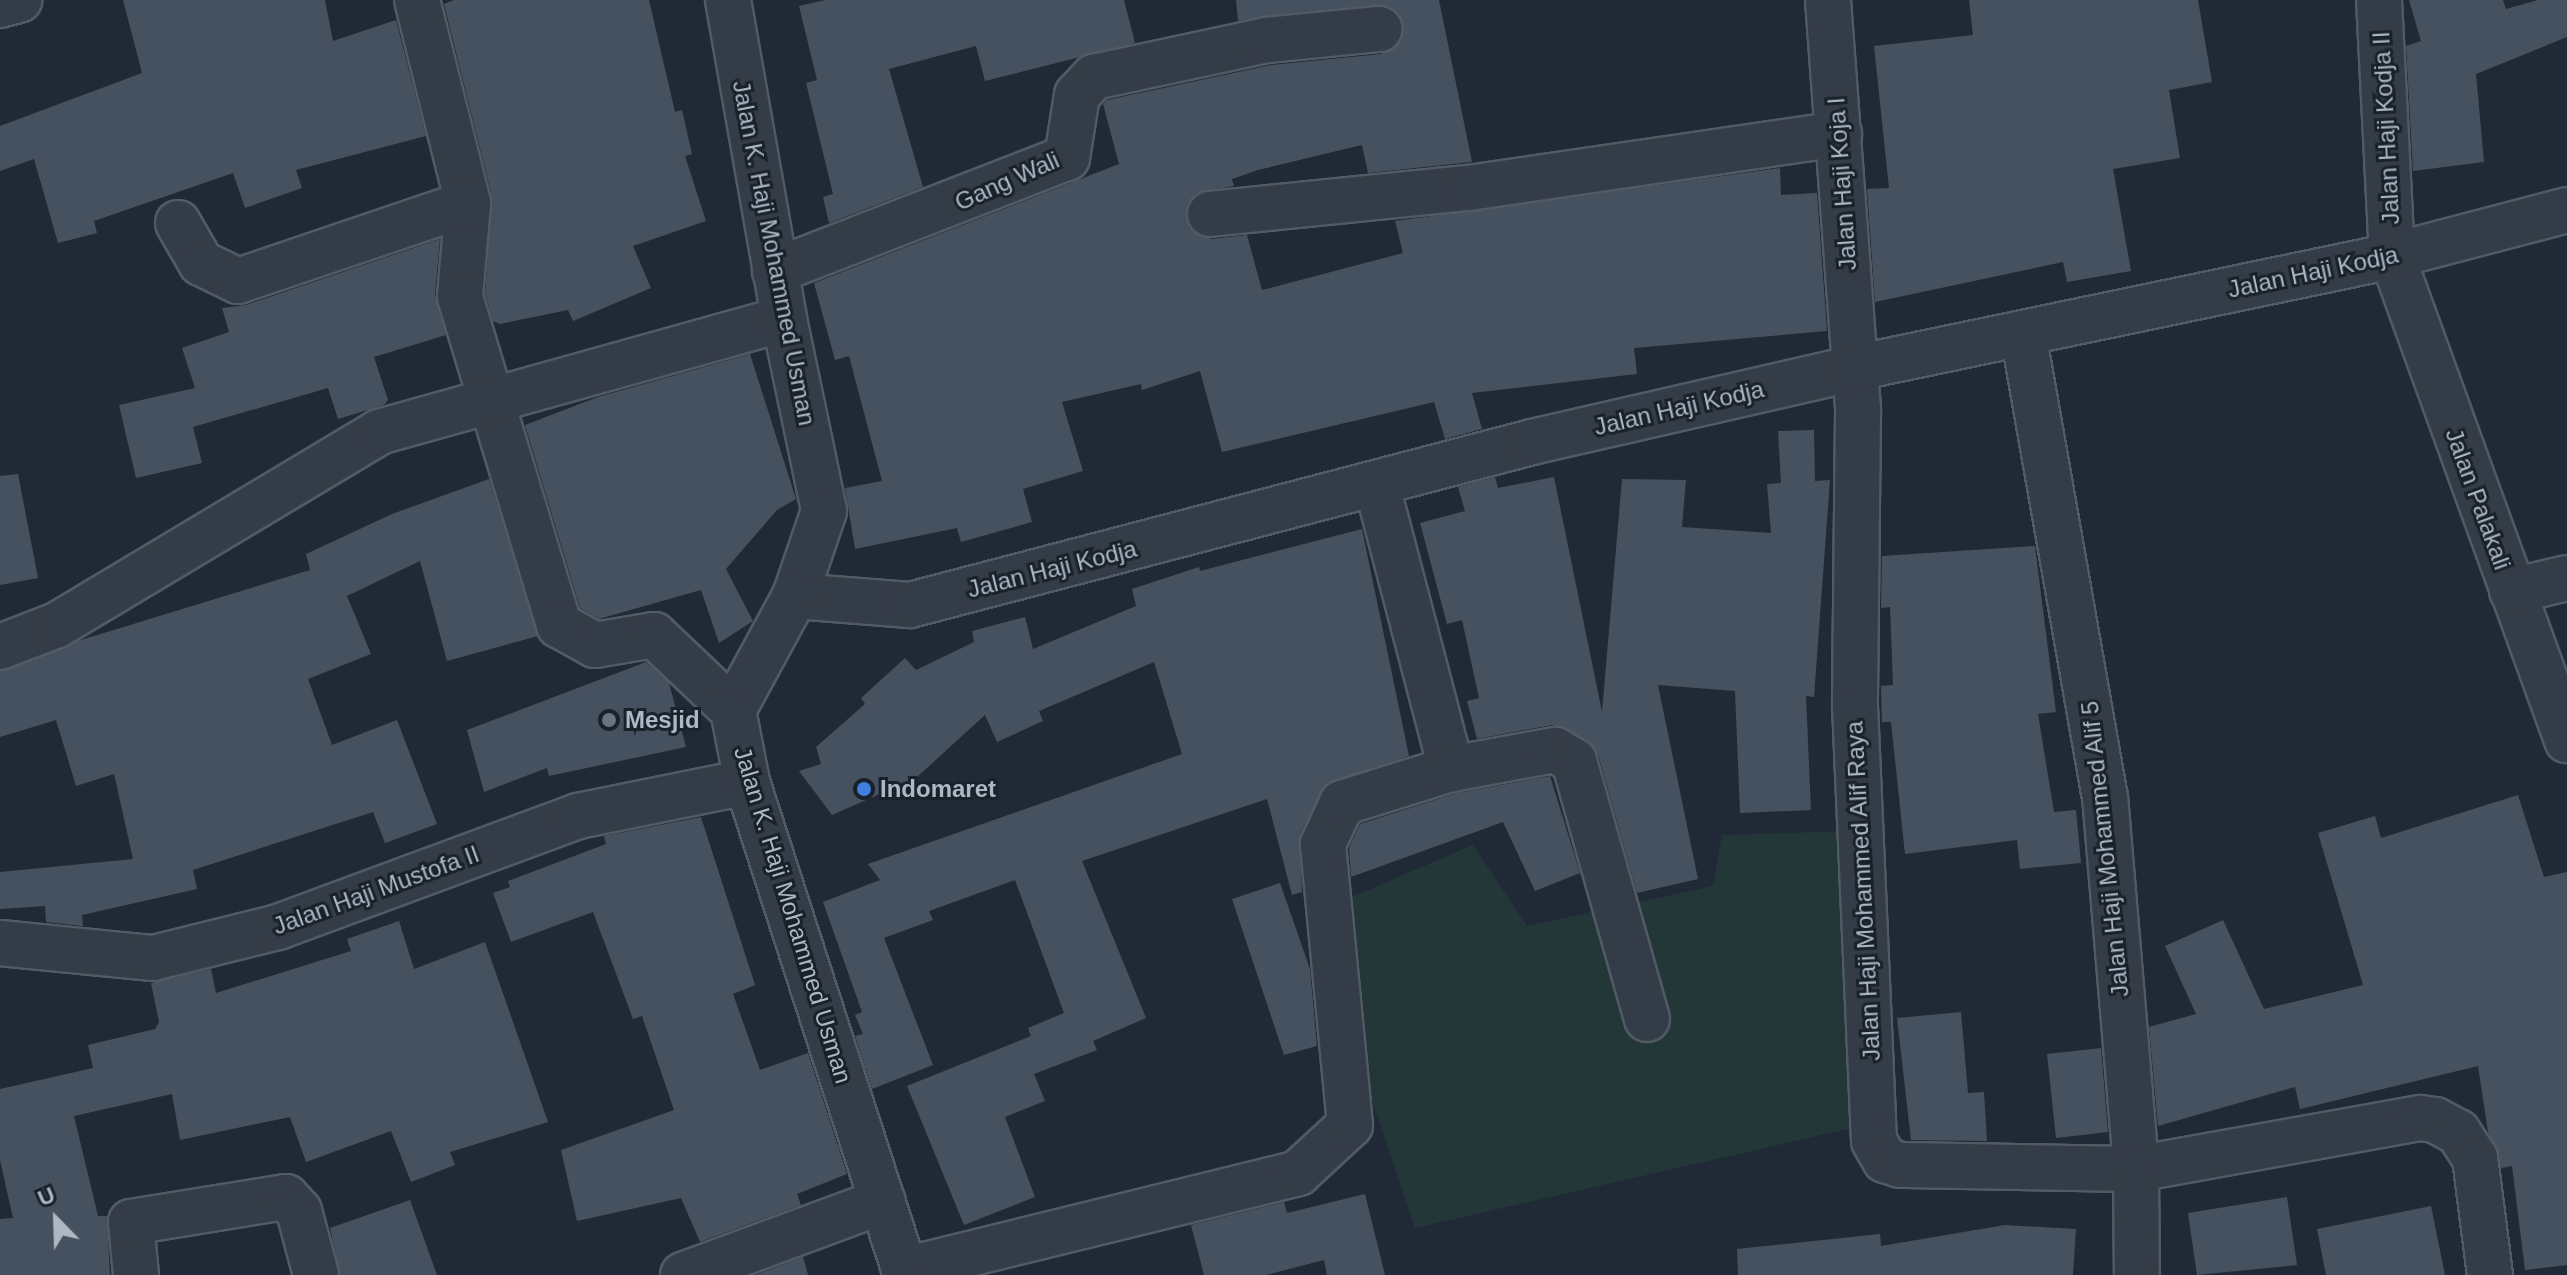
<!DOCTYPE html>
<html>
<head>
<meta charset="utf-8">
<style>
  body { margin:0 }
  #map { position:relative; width:2567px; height:1275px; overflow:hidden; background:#202a36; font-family:Helvetica,sans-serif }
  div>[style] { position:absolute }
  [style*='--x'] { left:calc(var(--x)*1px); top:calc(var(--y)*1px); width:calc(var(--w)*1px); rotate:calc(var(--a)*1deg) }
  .green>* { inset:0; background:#233738 }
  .building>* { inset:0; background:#465160 }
  .roads { filter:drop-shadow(2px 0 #515a65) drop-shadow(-2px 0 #515a65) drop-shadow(0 2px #515a65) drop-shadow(0 -2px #515a65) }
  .minor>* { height:44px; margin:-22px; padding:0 22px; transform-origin:22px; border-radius:22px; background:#343c47 }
  .tertiary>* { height:44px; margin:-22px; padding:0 22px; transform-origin:22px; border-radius:22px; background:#343c47 }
  .dots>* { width:22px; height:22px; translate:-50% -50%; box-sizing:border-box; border:4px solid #19212b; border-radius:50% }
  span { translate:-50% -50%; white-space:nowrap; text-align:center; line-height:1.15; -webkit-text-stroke:6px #19212b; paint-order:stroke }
  .street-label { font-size:24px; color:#aeb7c4 }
  .poi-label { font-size:24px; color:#aeb7c4; font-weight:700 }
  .left { translate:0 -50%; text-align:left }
  .north { position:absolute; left:16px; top:1179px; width:80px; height:80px; -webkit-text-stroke:6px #19212b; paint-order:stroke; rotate:337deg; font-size:22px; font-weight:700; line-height:32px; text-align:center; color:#aeb7c4 }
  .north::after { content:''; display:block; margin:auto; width:28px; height:36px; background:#aeb7c4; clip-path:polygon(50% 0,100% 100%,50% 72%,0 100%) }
</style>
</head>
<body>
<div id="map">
  <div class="green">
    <div style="clip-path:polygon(1848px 831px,1856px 1127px,1415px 1228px,1310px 915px,1473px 845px,1527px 926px,1713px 886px,1722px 835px)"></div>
  </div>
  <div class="building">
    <div style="clip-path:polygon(123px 0,325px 0,333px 41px,396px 20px,426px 136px,296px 170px,302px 188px,245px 208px,233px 173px,94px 221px,97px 233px,58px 243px,34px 159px,0 171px,0 126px,142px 73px)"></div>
    <div style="clip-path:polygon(454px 0,649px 0,675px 112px,682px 110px,692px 154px,685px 156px,706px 221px,633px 246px,651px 288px,573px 321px,568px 310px,500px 324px,493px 321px,485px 294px,492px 197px,444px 4px)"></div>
    <div style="clip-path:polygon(825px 0,1124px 0,1135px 43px,985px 81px,976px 46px,889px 69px,923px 187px,829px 223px,823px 197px,833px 194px,806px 83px,817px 80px,799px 6px)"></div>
    <div style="clip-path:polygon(1236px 0,1439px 0,1472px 162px,1368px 173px,1362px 145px,1258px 170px,1232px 179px,1234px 186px,1196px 193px,1187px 204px,1189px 228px,1212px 239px,1247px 235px,1262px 290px,1403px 253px,1395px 221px,1780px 168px,1781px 195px,1817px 193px,1827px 331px,1634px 348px,1637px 374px,1472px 393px,1482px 429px,1445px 439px,1434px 402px,1222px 452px,1200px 371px,1142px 390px,1141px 384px,1062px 402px,1083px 471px,1023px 489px,1032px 522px,961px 542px,957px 528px,855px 549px,845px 488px,882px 481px,849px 356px,835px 360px,814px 283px,1119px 164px,1103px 104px,1107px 100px,1271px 65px,1381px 54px,1402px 39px,1400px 15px,1389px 6px,1238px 21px)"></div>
    <div style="clip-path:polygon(1969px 0,2198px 0,2212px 82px,2169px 90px,2180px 158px,2113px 169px,2131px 271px,2067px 282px,2063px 262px,1875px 302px,1867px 189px,1889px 188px,1874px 46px,1973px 35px)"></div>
    <div style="clip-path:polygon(2409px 0,2503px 0,2506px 9px,2538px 0,2567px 0,2567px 37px,2476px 74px,2484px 162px,2413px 171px,2406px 46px,2421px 41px)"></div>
    <div style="clip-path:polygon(440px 239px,435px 295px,446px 335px,374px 357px,388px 400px,384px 405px,338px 419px,328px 388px,193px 427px,202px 463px,136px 478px,119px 405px,195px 388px,182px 348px,229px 332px,222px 308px,246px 305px)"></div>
    <div style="clip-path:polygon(750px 354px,796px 499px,777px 510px,726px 569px,753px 621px,719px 643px,701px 590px,599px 619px,580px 608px,525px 425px,598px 397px)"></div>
    <div style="clip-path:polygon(1814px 430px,1815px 481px,1830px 480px,1814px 697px,1806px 696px,1811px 810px,1740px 813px,1735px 691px,1658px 685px,1698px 879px,1637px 893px,1598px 754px,1587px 740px,1552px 725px,1477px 739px,1467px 701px,1479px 698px,1462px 620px,1447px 624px,1420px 523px,1465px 511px,1458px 487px,1495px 477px,1498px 488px,1554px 477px,1602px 712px,1622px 479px,1686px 480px,1682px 527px,1771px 533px,1767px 484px,1781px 483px,1778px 431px)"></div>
    <div style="clip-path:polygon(18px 474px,38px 578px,0 585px,0 476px)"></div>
    <div style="clip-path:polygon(489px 479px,538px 636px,447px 661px,420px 561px,347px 596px,371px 654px,308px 679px,332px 745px,397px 720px,437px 824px,385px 843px,373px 812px,193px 870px,197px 889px,82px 915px,83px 926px,46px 922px,45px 906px,0 909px,0 872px,133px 859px,114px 774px,76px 786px,56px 720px,0 737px,0 671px,81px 640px,310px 570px,306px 554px,392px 514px)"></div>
    <div style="clip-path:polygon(1362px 529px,1409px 756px,1325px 785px,1300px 834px,1302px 892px,1292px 895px,1267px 799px,1082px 861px,1146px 1018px,1093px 1041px,1097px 1050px,1034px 1074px,1045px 1101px,1005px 1117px,1035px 1197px,964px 1225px,907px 1086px,1031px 1036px,1028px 1028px,1064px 1013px,1015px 880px,929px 911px,933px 920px,884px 938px,933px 1065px,872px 1089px,855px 1036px,863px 1034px,855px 1015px,862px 1012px,823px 902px,880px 880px,868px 864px,1182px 754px,1154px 662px,1039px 711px,1043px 721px,997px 742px,985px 715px,916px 778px,832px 815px,799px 771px,821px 764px,816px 747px,865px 704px,861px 698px,905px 658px,916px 670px,974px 642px,972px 631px,1025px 617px,1033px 649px,1136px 606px,1132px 589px,1199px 567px,1200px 571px)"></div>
    <div style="clip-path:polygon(2035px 546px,2056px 712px,2038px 714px,2054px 812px,2076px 810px,2081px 863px,2020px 869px,2017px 840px,1905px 854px,1891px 722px,1882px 722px,1881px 686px,1893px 685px,1890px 607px,1881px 608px,1882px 556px)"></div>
    <div style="clip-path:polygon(646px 662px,669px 683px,686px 747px,549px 776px,547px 768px,484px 792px,467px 730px)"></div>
    <div style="clip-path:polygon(1550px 776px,1580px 873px,1535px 891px,1503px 822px,1351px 877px,1349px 848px,1360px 824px,1457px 793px)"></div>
    <div style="clip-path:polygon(2518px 795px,2544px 877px,2567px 872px,2567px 1265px,2525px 1270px,2512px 1166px,2501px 1168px,2488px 1132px,2478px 1066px,2300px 1109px,2295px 1087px,2158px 1126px,2149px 1027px,2196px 1014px,2165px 946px,2223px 920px,2264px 1009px,2363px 985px,2318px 833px,2375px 816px,2381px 838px)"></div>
    <div style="clip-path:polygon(701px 817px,755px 985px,733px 994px,760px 1070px,808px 1053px,847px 1174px,797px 1194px,801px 1205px,700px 1242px,681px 1198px,577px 1221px,561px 1150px,674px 1110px,642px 1016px,633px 1019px,593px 912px,511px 942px,493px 893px,510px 887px,508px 881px,606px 844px,604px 836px)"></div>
    <div style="clip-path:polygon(1280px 883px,1310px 969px,1317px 1046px,1284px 1055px,1232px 899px)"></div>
    <div style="clip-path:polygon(399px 921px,414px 969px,485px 942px,548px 1122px,450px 1152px,455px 1165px,411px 1182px,391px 1131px,306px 1162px,290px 1117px,180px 1140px,172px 1094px,74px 1116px,98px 1216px,107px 1216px,110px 1275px,0 1275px,0 1219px,13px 1218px,0 1160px,0 1089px,93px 1068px,88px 1045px,155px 1029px,159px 1022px,151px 983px,211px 969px,216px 993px,351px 951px,347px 939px)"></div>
    <div style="clip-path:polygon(1961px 1012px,1968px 1093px,1984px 1092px,1987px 1141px,1911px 1140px,1897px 1018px)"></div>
    <div style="clip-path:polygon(2101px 1048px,2108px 1132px,2056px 1138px,2047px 1054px)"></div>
    <div style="clip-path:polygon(1365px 1194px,1385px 1275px,1327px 1275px,1324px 1260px,1266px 1275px,1204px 1275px,1191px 1225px,1284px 1202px,1287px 1213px)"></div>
    <div style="clip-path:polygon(2287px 1197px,2297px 1265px,2197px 1275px,2188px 1213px)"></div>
    <div style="clip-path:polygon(410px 1200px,437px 1275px,340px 1275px,330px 1228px)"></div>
    <div style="clip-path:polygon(2431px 1206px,2445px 1275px,2326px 1275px,2317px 1229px)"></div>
    <div style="clip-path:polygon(2005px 1225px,2076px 1229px,2073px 1275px,1738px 1275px,1737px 1249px,1880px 1234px,1881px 1246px)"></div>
    <div style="clip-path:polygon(803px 1257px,808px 1275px,755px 1275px)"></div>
  </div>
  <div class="roads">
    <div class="minor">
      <div style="--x:417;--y:0;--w:209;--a:75.9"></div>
      <div style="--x:468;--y:203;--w:94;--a:94.9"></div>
      <div style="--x:460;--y:297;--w:343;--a:73.2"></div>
      <div style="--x:559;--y:625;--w:41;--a:29.1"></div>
      <div style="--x:595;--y:645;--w:60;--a:-9.6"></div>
      <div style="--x:654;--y:635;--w:109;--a:43.5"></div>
      <div style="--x:1828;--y:0;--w:413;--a:85.8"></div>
      <div style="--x:1858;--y:412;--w:294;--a:90.6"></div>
      <div style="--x:1855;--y:706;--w:435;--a:87.5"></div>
      <div style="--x:1874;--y:1141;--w:22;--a:60"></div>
      <div style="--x:1885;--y:1160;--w:16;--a:18"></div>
      <div style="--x:1900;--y:1165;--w:236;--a:1"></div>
      <div style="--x:2136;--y:1169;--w:289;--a:-10.2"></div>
      <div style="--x:2420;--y:1118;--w:15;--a:8"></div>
      <div style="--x:2435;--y:1120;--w:26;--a:28"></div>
      <div style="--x:2458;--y:1132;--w:31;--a:57"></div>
      <div style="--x:2475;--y:1158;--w:118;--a:82.7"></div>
      <div style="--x:2379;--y:0;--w:256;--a:87.1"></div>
      <div style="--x:2392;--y:256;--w:515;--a:70.12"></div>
      <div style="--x:0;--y:5;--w:20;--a:-15"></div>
      <div style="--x:1210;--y:214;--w:259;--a:-5.8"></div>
      <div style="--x:1468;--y:188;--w:375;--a:-8.3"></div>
      <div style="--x:178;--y:223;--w:46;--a:60.1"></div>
      <div style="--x:201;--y:263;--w:41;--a:25.9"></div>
      <div style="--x:238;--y:281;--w:243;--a:-18.7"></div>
      <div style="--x:775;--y:271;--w:313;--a:-21.2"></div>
      <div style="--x:1067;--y:158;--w:64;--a:-81"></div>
      <div style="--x:1077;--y:95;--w:25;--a:-47"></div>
      <div style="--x:1094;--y:77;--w:177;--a:-12.1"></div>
      <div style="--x:1267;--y:40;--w:113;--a:-5.6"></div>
      <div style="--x:2023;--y:333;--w:470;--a:80"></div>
      <div style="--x:2105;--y:796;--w:374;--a:85.2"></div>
      <div style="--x:2136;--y:1169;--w:106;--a:89.5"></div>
      <div style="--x:1377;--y:486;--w:293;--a:75.3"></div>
      <div style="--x:2512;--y:591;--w:57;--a:-13.3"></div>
      <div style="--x:795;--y:596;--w:115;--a:4.5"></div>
      <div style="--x:910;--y:605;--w:643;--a:-14.68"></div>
      <div style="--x:1532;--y:442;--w:331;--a:-12.9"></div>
      <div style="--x:1855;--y:368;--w:549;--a:-11.78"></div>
      <div style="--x:2392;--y:256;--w:181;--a:-14.7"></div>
      <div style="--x:0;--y:647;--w:61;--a:-21.1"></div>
      <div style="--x:57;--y:625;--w:375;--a:-30.9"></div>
      <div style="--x:379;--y:432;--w:420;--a:-15.6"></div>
      <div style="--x:0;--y:943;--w:154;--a:5.6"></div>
      <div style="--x:153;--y:958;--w:129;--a:-13.9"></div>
      <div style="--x:278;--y:927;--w:320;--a:-20.3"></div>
      <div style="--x:578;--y:816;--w:172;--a:-11.4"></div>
      <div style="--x:904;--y:1270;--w:406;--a:-13.8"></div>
      <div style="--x:1298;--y:1173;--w:71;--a:-42.7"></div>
      <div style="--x:1350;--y:1125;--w:282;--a:-95.5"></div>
      <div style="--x:1323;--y:844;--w:45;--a:-65.1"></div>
      <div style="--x:1342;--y:803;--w:114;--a:-17.3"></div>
      <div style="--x:1451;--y:769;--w:106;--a:-10.4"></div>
      <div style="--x:1555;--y:750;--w:22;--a:30"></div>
      <div style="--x:1574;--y:761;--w:268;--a:74.2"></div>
      <div style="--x:136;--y:1275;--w:53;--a:-95.4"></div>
      <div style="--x:131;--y:1222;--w:157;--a:-9.2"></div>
      <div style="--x:286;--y:1197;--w:19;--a:47"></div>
      <div style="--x:299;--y:1211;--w:66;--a:75.1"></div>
      <div style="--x:683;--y:1275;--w:213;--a:-20.3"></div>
    </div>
    <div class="tertiary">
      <div style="--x:728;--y:0;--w:324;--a:80"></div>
      <div style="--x:784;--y:319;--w:196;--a:78.2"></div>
      <div style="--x:824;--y:511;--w:90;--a:108.8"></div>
      <div style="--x:795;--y:596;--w:130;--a:118.5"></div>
      <div style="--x:733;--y:710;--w:73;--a:79"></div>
      <div style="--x:747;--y:782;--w:518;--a:72.12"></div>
    </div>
  </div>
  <div class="dots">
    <div style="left:609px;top:720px;background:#6b7280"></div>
    <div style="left:864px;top:789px;background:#3f7fe0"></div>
  </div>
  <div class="street-label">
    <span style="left:2386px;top:128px;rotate:-93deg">Jalan Haji Kodja II</span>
    <span style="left:1007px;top:181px;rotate:-24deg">Gang Wali</span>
    <span style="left:1842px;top:184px;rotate:-94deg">Jalan Haji Koja I</span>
    <span style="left:774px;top:253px;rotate:79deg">Jalan K. Haji Mohammed Usman</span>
    <span style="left:2313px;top:272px;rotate:-12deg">Jalan Haji Kodja</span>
    <span style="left:1679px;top:408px;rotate:-13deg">Jalan Haji Kodja</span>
    <span style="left:2478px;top:499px;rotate:70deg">Jalan Palakali</span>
    <span style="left:1052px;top:569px;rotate:-14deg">Jalan Haji Kodja</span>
    <span style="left:2105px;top:849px;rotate:-96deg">Jalan Haji Mohammed Alif 5</span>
    <span style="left:376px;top:890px;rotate:-20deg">Jalan Haji Mustofa II</span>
    <span style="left:1863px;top:891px;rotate:-93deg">Jalan Haji Mohammed Alif Raya</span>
    <span style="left:793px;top:915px;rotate:73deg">Jalan K. Haji Mohammed Usman</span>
  </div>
  <div class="poi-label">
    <span class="left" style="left:625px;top:720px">Mesjid</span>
    <span class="left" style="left:880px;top:789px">Indomaret</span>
  </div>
  <div class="north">U</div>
</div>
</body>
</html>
